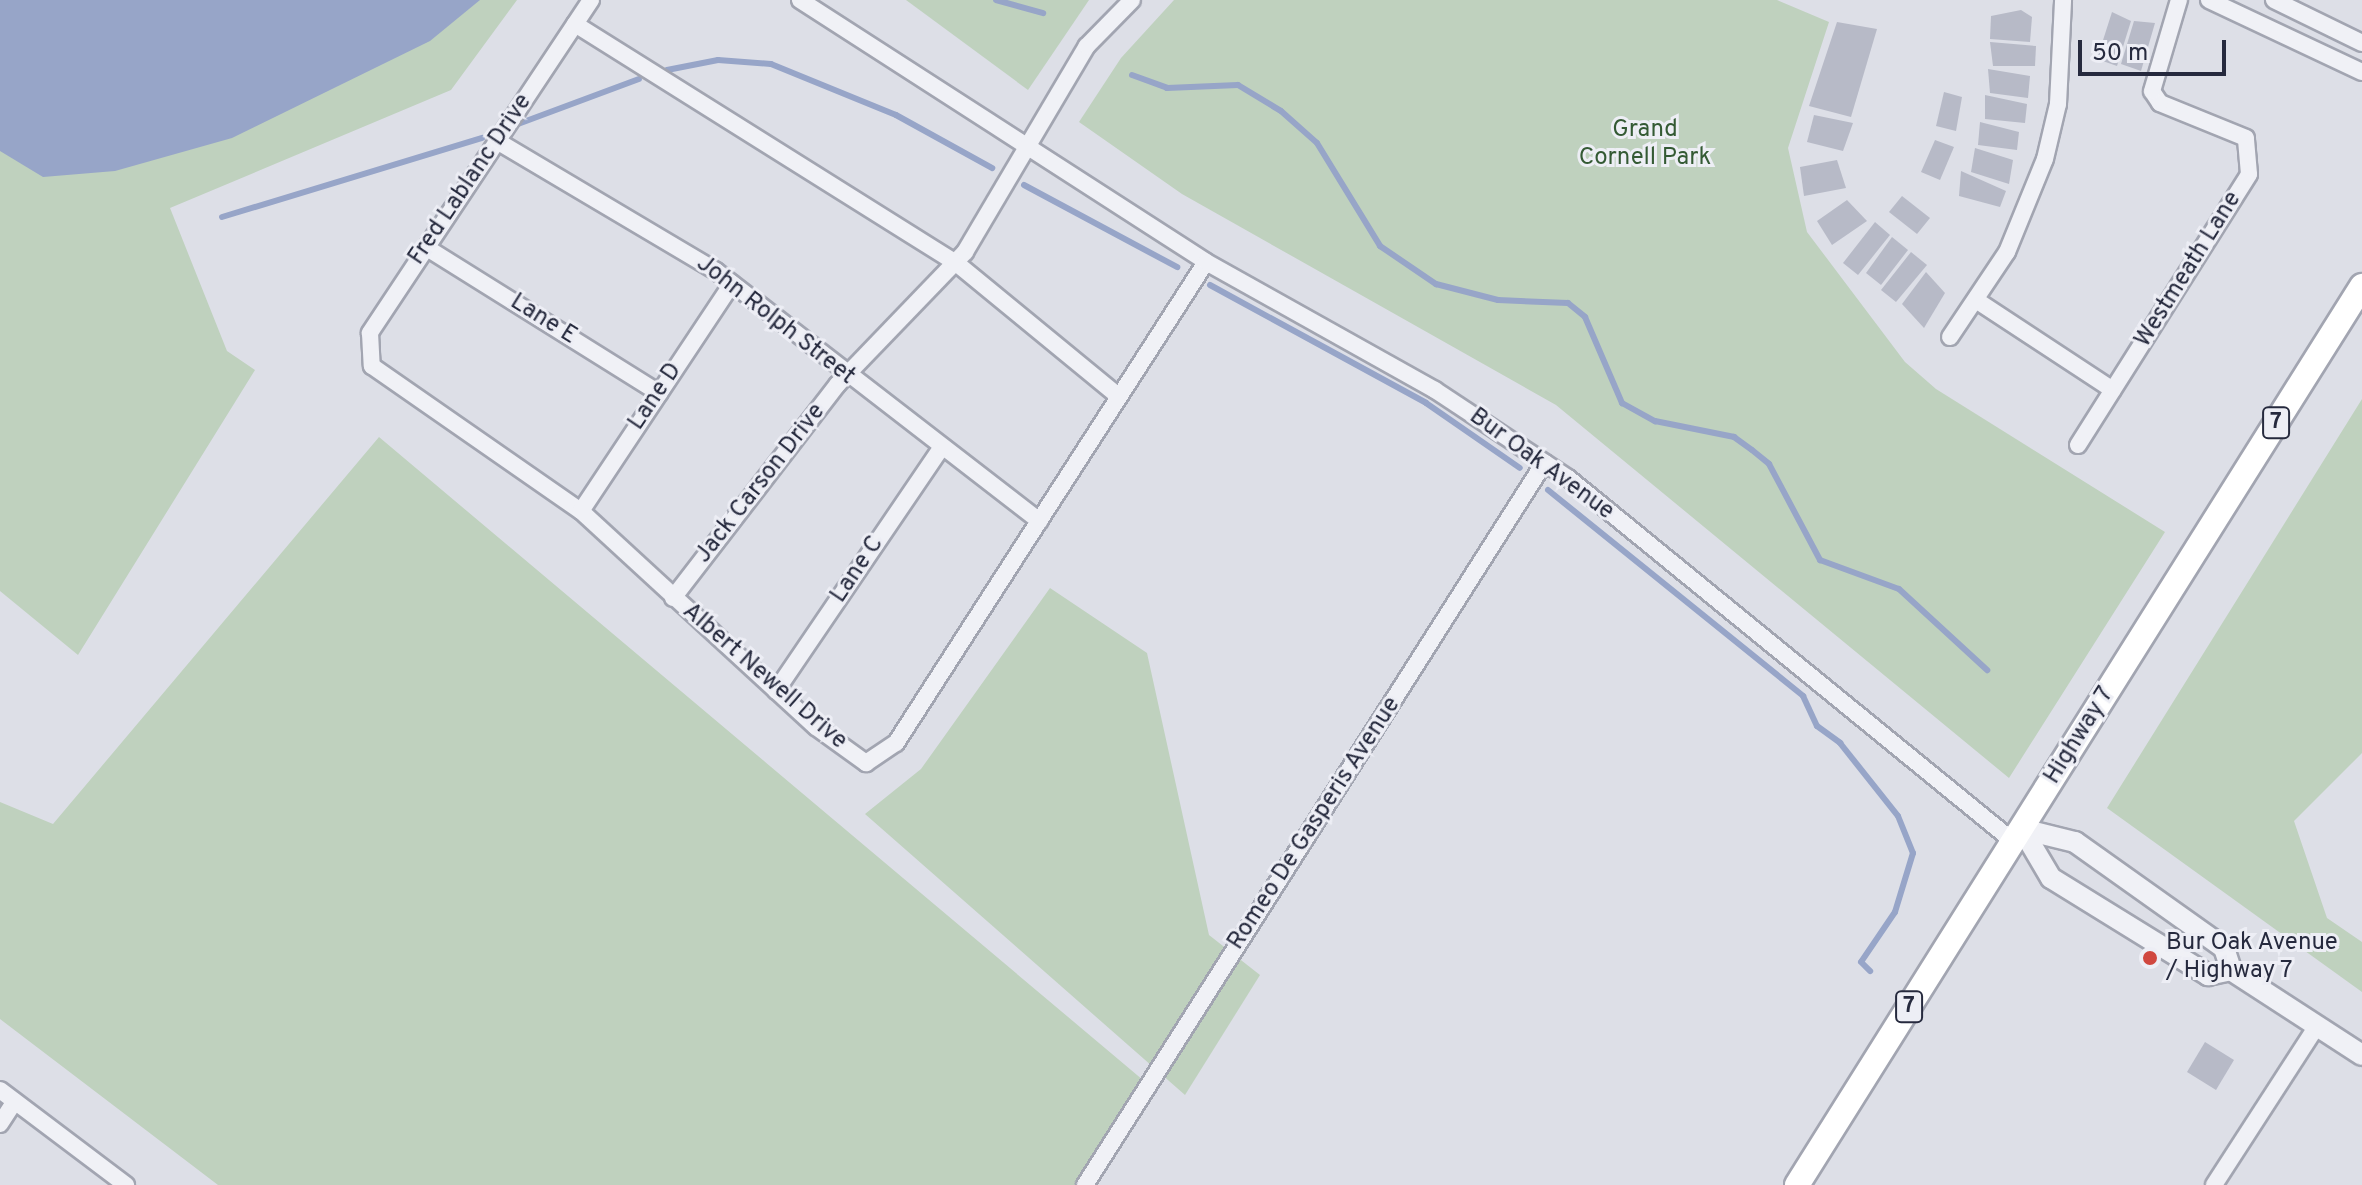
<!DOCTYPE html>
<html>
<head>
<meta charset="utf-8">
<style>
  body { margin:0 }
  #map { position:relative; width:2362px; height:1185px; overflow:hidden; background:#dddfe7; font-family:Overpass,sans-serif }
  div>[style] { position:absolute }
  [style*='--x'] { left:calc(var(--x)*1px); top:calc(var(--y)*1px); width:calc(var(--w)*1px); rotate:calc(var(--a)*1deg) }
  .green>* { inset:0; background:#bfd1be }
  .water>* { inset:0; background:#97a5c8 }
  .stream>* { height:6px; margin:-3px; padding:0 3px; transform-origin:3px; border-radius:3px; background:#97a5c8 }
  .building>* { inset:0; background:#b7bac7 }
  .roads { filter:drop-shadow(2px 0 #a2a5b1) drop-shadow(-2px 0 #a2a5b1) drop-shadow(0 2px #a2a5b1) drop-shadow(0 -2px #a2a5b1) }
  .minor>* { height:16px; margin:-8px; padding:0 8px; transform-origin:8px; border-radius:8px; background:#f0f1f6 }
  .tertiary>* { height:20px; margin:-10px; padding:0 10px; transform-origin:10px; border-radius:10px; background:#f0f1f6 }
  .primary>* { height:24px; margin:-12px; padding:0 12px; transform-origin:12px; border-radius:12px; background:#fff }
  .dots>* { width:22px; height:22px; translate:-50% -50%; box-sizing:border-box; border:4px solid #edeef5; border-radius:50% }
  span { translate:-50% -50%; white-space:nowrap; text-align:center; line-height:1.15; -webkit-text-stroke:6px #edeef5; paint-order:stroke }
  .shield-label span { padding:2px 6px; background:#edeef5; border:2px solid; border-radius:6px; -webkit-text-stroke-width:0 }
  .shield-label { font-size:22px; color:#262a3e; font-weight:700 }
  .park-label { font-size:24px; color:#345a34 }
  .street-label { font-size:24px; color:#262a3e }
  .poi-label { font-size:24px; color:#262a3e }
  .left { translate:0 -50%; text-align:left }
  .scale { position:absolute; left:2078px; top:40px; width:148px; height:36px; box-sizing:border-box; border:4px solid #262a3e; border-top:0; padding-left:10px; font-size:24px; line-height:28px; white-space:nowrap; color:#262a3e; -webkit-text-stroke:6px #edeef5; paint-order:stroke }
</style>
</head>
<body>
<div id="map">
  <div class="green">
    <div style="clip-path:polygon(0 0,517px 0,451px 90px,170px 208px,227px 351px,255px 370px,78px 655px,0 591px)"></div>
    <div style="clip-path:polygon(906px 0,1089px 0,1028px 90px)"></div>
    <div style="clip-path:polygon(1174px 0,1777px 0,1829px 22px,1788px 148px,1807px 232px,1905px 362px,1936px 389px,2165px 532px,2009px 778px,1556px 405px,1182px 194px,1079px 122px,1121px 58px)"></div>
    <div style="clip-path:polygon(2362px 399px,2362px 753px,2294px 821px,2327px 918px,2362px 942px,2362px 992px,2107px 808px)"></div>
    <div style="clip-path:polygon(379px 437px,1156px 1091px,1095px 1185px,218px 1185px,0 1019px,0 802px,53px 824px)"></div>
    <div style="clip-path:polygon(1050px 588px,1147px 653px,1209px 935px,1260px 975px,1185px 1095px,865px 814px,921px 769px)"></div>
  </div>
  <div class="water">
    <div style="clip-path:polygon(0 0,480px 0,430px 41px,232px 138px,115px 171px,43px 177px,0 151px)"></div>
  </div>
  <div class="stream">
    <div style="--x:996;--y:0;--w:49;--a:15.5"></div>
    <div style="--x:667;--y:70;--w:52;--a:-11.1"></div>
    <div style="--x:718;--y:60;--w:53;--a:4.3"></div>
    <div style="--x:771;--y:64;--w:135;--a:22.2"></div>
    <div style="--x:896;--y:115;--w:110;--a:28.9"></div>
    <div style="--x:1132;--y:75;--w:37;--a:20"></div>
    <div style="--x:1167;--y:88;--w:71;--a:-2.4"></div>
    <div style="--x:1238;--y:85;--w:50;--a:31.2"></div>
    <div style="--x:1281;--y:111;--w:48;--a:41.6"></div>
    <div style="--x:1317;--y:143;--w:121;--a:58.5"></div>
    <div style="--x:1380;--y:246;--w:68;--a:34.2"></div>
    <div style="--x:1436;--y:284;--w:64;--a:14.5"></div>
    <div style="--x:1498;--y:300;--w:70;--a:2.5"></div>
    <div style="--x:1568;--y:303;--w:22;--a:39"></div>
    <div style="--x:1585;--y:317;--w:94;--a:66.7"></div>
    <div style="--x:1622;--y:403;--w:38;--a:29"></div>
    <div style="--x:1655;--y:421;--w:81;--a:11.4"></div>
    <div style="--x:1734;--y:437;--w:22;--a:36"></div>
    <div style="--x:1752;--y:450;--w:22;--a:39"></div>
    <div style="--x:1769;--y:464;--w:109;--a:62"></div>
    <div style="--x:1820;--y:560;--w:84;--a:20.2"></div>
    <div style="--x:1899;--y:589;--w:120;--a:42.6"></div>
    <div style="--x:518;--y:124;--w:129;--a:-20.4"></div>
    <div style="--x:1024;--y:185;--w:174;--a:28.2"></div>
    <div style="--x:222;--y:217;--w:272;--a:-16.9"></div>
    <div style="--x:1210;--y:285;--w:246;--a:28.6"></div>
    <div style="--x:1426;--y:403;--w:114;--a:34.7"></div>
    <div style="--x:1548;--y:490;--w:328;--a:38.9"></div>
    <div style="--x:1803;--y:696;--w:33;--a:65"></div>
    <div style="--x:1817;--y:726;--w:29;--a:36"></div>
    <div style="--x:1840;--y:743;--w:93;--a:51.5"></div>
    <div style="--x:1898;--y:816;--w:40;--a:68"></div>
    <div style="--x:1913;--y:853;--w:62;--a:107"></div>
    <div style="--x:1895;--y:912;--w:60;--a:124.2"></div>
    <div style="--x:1861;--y:962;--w:13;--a:45"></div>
  </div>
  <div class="building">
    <div style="clip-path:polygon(2021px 10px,2032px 17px,2030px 42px,1990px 39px,1991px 16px)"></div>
    <div style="clip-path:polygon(2112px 12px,2131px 21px,2117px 66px,2097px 59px)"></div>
    <div style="clip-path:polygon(2134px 21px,2155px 23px,2141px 71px,2121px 64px)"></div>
    <div style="clip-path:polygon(1837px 22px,1877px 29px,1851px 117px,1809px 106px)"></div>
    <div style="clip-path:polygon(1990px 42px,2036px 46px,2035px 66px,1993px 66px)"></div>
    <div style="clip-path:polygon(1988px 69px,2030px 76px,2028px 98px,1990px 93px)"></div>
    <div style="clip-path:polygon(1944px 92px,1962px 97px,1956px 131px,1936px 126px)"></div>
    <div style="clip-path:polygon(1985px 95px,2027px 104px,2025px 123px,1985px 119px)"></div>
    <div style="clip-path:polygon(1814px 115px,1853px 123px,1843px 151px,1807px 142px)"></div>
    <div style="clip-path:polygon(1980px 122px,2019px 132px,2017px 150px,1978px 145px)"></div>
    <div style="clip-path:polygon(1935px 140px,1954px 147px,1940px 180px,1921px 172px)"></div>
    <div style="clip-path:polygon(1975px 148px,2013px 160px,2009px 184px,1971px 172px)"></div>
    <div style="clip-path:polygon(1837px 160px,1846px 188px,1804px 196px,1800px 167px)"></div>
    <div style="clip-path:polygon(1961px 171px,2006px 191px,2000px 207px,1959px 196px)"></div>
    <div style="clip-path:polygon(1902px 196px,1930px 218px,1917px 234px,1889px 212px)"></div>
    <div style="clip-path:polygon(1847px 200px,1867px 221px,1832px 245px,1817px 221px)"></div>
    <div style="clip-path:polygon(1875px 222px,1890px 235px,1858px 275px,1843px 263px)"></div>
    <div style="clip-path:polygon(1892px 237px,1908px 250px,1881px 285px,1866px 273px)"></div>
    <div style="clip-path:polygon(1911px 252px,1927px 265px,1896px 302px,1881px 290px)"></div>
    <div style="clip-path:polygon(1926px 272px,1945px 293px,1924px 328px,1902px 304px)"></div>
    <div style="clip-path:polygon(2205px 1042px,2234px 1060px,2216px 1090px,2187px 1072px)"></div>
  </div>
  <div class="roads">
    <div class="minor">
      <div style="--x:591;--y:0;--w:400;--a:123.6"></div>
      <div style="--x:370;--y:333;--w:33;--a:87"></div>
      <div style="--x:372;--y:366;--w:254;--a:34.8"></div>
      <div style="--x:581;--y:511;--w:319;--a:42.6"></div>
      <div style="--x:816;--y:727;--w:62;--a:35.8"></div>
      <div style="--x:866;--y:763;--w:36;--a:-34"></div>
      <div style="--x:896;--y:743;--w:572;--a:-57.2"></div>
      <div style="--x:800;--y:0;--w:483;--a:32.8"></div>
      <div style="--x:1206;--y:262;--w:262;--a:29.2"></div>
      <div style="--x:1435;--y:390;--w:159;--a:33.5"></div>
      <div style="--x:1568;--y:478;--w:576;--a:39.22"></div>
      <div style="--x:2209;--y:0;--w:169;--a:25.2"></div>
      <div style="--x:2274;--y:0;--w:98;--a:26"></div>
      <div style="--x:575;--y:24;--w:448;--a:32.1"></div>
      <div style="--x:955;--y:262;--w:210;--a:39.4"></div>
      <div style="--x:497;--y:141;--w:255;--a:30.7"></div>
      <div style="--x:716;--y:271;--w:409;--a:37.7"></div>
      <div style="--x:427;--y:248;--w:274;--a:32"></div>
      <div style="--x:1979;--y:302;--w:160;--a:33.3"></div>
      <div style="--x:1950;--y:337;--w:102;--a:-56.2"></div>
      <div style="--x:2007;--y:252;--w:100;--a:-67.8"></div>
      <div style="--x:2045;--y:159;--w:57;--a:-76.7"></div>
      <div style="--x:2058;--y:104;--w:104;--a:-87.2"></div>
      <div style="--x:2078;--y:445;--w:320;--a:-57.7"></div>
      <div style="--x:2249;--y:174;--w:36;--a:-95"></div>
      <div style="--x:2246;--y:138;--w:93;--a:-157.9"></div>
      <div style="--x:2160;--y:103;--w:14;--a:-124"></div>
      <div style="--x:2152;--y:91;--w:95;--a:-73.5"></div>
      <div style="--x:581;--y:511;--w:273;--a:-56.4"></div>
      <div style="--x:673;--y:598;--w:270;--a:-52.4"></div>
      <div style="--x:838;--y:384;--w:183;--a:-46.1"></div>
      <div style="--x:965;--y:252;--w:239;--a:-59.4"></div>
      <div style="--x:1087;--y:46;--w:64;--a:-45.6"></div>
      <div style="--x:776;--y:691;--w:292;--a:-55.8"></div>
      <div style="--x:0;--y:1090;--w:158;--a:37"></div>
      <div style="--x:0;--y:1124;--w:27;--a:-57"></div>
      <div style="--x:1085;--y:1185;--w:856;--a:-57.55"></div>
      <div style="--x:2214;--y:1185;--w:189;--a:-57.1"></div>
    </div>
    <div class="tertiary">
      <div style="--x:2022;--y:829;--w:55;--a:13.8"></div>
      <div style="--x:2075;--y:842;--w:183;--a:35.4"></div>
      <div style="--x:2224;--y:948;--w:23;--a:72"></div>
      <div style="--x:2231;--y:970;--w:156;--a:33"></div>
      <div style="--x:2022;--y:829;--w:57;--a:59.4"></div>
      <div style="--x:2051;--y:878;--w:185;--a:31.7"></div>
      <div style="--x:2208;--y:975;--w:24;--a:-12"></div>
    </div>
    <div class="primary">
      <div style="--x:1797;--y:1185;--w:1062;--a:-57.85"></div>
    </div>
  </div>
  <div class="dots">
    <div style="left:2150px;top:958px;background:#d0473f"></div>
  </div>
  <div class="shield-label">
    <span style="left:2276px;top:423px">7</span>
    <span style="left:1909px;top:1007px">7</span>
  </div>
  <div class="park-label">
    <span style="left:1645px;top:145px">Grand<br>Cornell Park</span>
  </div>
  <div class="street-label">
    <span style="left:471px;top:180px;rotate:-56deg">Fred Lablanc Drive</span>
    <span style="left:2189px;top:270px;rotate:-58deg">Westmeath Lane</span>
    <span style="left:543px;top:320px;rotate:32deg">Lane E</span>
    <span style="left:775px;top:321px;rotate:38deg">John Rolph Street</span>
    <span style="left:656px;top:397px;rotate:-56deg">Lane D</span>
    <span style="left:1541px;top:465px;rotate:36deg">Bur Oak Avenue</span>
    <span style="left:761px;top:484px;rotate:-52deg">Jack Carson Drive</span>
    <span style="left:858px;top:570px;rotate:-56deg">Lane C</span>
    <span style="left:764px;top:677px;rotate:41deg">Albert Newell Drive</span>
    <span style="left:2080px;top:736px;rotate:-58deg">Highway 7</span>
    <span style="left:1315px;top:824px;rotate:-57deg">Romeo De Gasperis Avenue</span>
  </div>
  <div class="poi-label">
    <span class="left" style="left:2166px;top:958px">Bur Oak Avenue<br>/ Highway 7</span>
  </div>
  <div class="scale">50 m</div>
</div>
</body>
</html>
